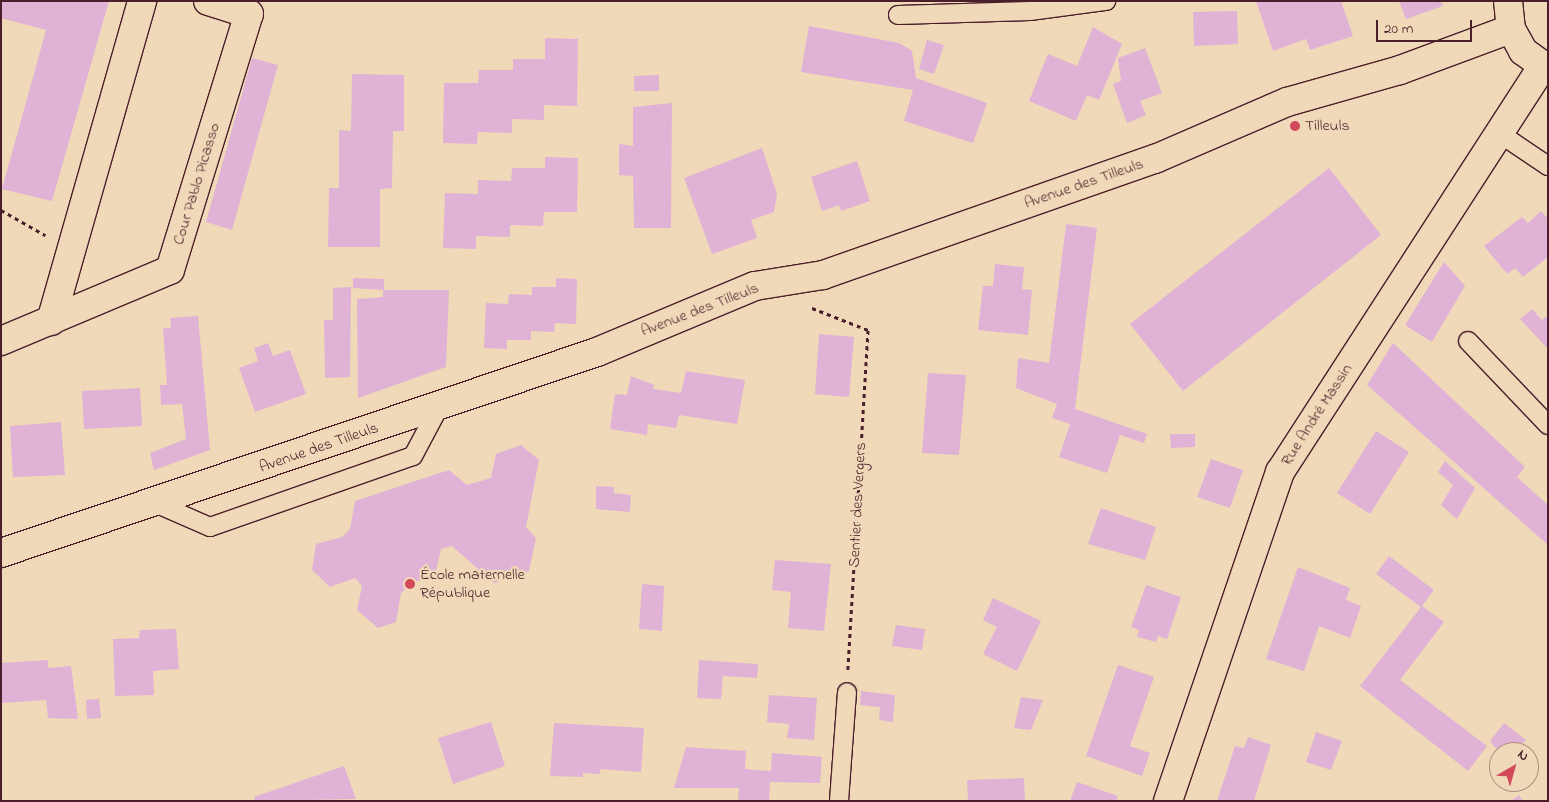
<!DOCTYPE html>
<html>
<head>
<meta charset="utf-8">
<style>
  body { margin:0 }
  #map { position:relative; width:1549px; height:802px; overflow:hidden; background:#f0d9b8; font-family:"Indie Flower",sans-serif }
  div>[style] { position:absolute }
  [style*='--x'] { left:calc(var(--x)*1px); top:calc(var(--y)*1px); width:calc(var(--w)*1px); rotate:calc(var(--a)*1deg) }
  .building>* { inset:0; background:#e0b2d5 }
  .path>* { height:3px; margin-top:-1.5px; transform-origin:0; background:repeating-linear-gradient(90deg,#4a1f2b 0 4px,transparent 0 8px) }
  .roads { filter:drop-shadow(1px 0 #4a1f2b) drop-shadow(-1px 0 #4a1f2b) drop-shadow(0 1px #4a1f2b) drop-shadow(0 -1px #4a1f2b) }
  .lane>* { height:18px; margin:-9px; padding:0 9px; transform-origin:9px; border-radius:9px; background:#f0d9b8 }
  .street>* { height:28px; margin:-14px; padding:0 14px; transform-origin:14px; border-radius:14px; background:#f0d9b8 }
  .dots>* { width:14px; height:14px; translate:-50% -50%; box-sizing:border-box; border:2px solid #f0d9b8; border-radius:50% }
  span { translate:-50% -50%; white-space:nowrap; text-align:center; line-height:1.15; -webkit-text-stroke:4.5px #f0d9b8; paint-order:stroke }
  .poi-label { font-size:16px; color:#4a1f2b }
  .left { translate:0 -50%; text-align:left }
  .street-label { font-size:16px; color:#4a1f2b }
  .frame { position:absolute; inset:0; border:2px solid #4a1f2b; pointer-events:none }
  .north { position:absolute; left:1489px; top:742px; width:50px; height:50px; box-sizing:border-box; background:#f0d9b8; border:1px solid #ae8f80; border-radius:50%; rotate:38deg; font-size:14px; font-weight:700; line-height:20px; text-align:center; color:#4a1f2b }
  .north::after { content:''; display:block; margin:auto; width:18px; height:22px; background:#d1495b; clip-path:polygon(50% 0,100% 100%,50% 72%,0 100%) }
  .scale { position:absolute; left:1376px; top:20px; width:96px; height:22px; box-sizing:border-box; border:2px solid #4a1f2b; border-top:0; padding-left:6px; font-size:15px; line-height:18px; white-space:nowrap; color:#4a1f2b; -webkit-text-stroke:4px #f0d9b8; paint-order:stroke }
</style>
</head>
<body>
<div id="map">
  <div class="building">
    <div style="clip-path:polygon(1px 1px,109px 1px,52px 201px,2px 189px,46px 30px,1px 18px)"></div>
    <div style="clip-path:polygon(1256px 1px,1341px 1px,1353px 36px,1310px 50px,1306px 39px,1273px 51px)"></div>
    <div style="clip-path:polygon(1399px 1px,1441px 1px,1443px 6px,1406px 19px)"></div>
    <div style="clip-path:polygon(1237px 11px,1238px 44px,1194px 46px,1193px 12px)"></div>
    <div style="clip-path:polygon(809px 26px,899px 43px,912px 51px,916px 78px,987px 103px,973px 143px,904px 121px,913px 90px,801px 72px)"></div>
    <div style="clip-path:polygon(1093px 27px,1122px 44px,1099px 100px,1087px 95px,1076px 121px,1029px 101px,1048px 54px,1077px 66px)"></div>
    <div style="clip-path:polygon(545px 38px,578px 39px,577px 106px,544px 105px,544px 120px,512px 119px,512px 133px,478px 132px,477px 144px,443px 143px,444px 83px,478px 83px,479px 70px,513px 70px,513px 59px,545px 59px)"></div>
    <div style="clip-path:polygon(927px 40px,944px 45px,934px 74px,919px 69px)"></div>
    <div style="clip-path:polygon(1145px 48px,1162px 93px,1140px 101px,1146px 115px,1127px 123px,1113px 84px,1121px 81px,1118px 58px)"></div>
    <div style="clip-path:polygon(252px 58px,278px 65px,232px 230px,206px 222px)"></div>
    <div style="clip-path:polygon(352px 74px,404px 75px,404px 131px,393px 131px,392px 188px,380px 189px,380px 247px,328px 247px,329px 188px,339px 188px,339px 130px,351px 131px)"></div>
    <div style="clip-path:polygon(659px 75px,659px 91px,634px 91px,634px 76px)"></div>
    <div style="clip-path:polygon(672px 103px,671px 228px,634px 228px,633px 176px,619px 175px,619px 144px,633px 146px,633px 107px)"></div>
    <div style="clip-path:polygon(762px 148px,777px 194px,774px 212px,751px 220px,757px 238px,712px 254px,684px 178px)"></div>
    <div style="clip-path:polygon(545px 157px,578px 158px,577px 212px,544px 212px,543px 226px,510px 225px,510px 237px,476px 236px,476px 249px,443px 248px,445px 193px,478px 194px,478px 180px,511px 181px,512px 168px,545px 168px)"></div>
    <div style="clip-path:polygon(857px 161px,870px 201px,841px 211px,839px 205px,822px 211px,811px 177px)"></div>
    <div style="clip-path:polygon(1329px 168px,1381px 235px,1183px 391px,1130px 324px)"></div>
    <div style="clip-path:polygon(1541px 211px,1548px 219px,1548px 257px,1523px 277px,1515px 268px,1507px 274px,1484px 246px,1522px 217px,1528px 223px)"></div>
    <div style="clip-path:polygon(1066px 224px,1097px 228px,1075px 409px,1147px 434px,1144px 443px,1120px 435px,1107px 473px,1059px 457px,1070px 424px,1052px 418px,1057px 404px,1016px 388px,1018px 358px,1049px 363px)"></div>
    <div style="clip-path:polygon(1444px 262px,1465px 286px,1432px 342px,1405px 325px)"></div>
    <div style="clip-path:polygon(995px 264px,1024px 267px,1022px 289px,1032px 290px,1028px 335px,978px 330px,983px 286px,993px 286px)"></div>
    <div style="clip-path:polygon(353px 278px,384px 279px,384px 290px,353px 288px)"></div>
    <div style="clip-path:polygon(556px 278px,577px 279px,576px 324px,555px 323px,554px 332px,531px 331px,531px 340px,507px 340px,507px 349px,484px 348px,486px 303px,508px 304px,509px 294px,532px 295px,532px 287px,556px 287px)"></div>
    <div style="clip-path:polygon(351px 287px,350px 377px,325px 378px,324px 320px,333px 320px,333px 288px)"></div>
    <div style="clip-path:polygon(383px 290px,449px 290px,446px 367px,358px 398px,357px 299px,383px 297px)"></div>
    <div style="clip-path:polygon(1532px 309px,1542px 320px,1548px 315px,1548px 349px,1520px 319px)"></div>
    <div style="clip-path:polygon(198px 316px,210px 450px,154px 470px,150px 453px,186px 439px,182px 404px,161px 405px,160px 385px,167px 385px,163px 328px,171px 328px,170px 318px)"></div>
    <div style="clip-path:polygon(819px 334px,854px 337px,849px 397px,815px 394px)"></div>
    <div style="clip-path:polygon(268px 343px,273px 356px,290px 350px,306px 394px,255px 412px,239px 368px,258px 361px,254px 348px)"></div>
    <div style="clip-path:polygon(1393px 343px,1525px 467px,1517px 477px,1548px 505px,1548px 545px,1367px 385px)"></div>
    <div style="clip-path:polygon(686px 371px,745px 380px,737px 424px,679px 415px,676px 428px,648px 424px,647px 435px,610px 429px,615px 394px,627px 395px,631px 376px,654px 385px,653px 389px,681px 393px)"></div>
    <div style="clip-path:polygon(928px 373px,966px 375px,959px 455px,922px 453px)"></div>
    <div style="clip-path:polygon(140px 388px,142px 426px,84px 429px,82px 391px)"></div>
    <div style="clip-path:polygon(61px 422px,65px 475px,13px 477px,10px 426px)"></div>
    <div style="clip-path:polygon(1376px 431px,1409px 452px,1370px 514px,1337px 493px)"></div>
    <div style="clip-path:polygon(1170px 434px,1195px 434px,1195px 447px,1171px 448px)"></div>
    <div style="clip-path:polygon(521px 445px,539px 460px,526px 527px,536px 538px,529px 571px,494px 583px,452px 546px,441px 549px,435px 575px,414px 582px,401px 593px,396px 622px,378px 628px,357px 610px,362px 586px,355px 578px,330px 587px,312px 570px,316px 544px,342px 537px,350px 529px,355px 501px,449px 470px,467px 485px,491px 478px,496px 454px)"></div>
    <div style="clip-path:polygon(1211px 459px,1243px 470px,1230px 508px,1197px 497px)"></div>
    <div style="clip-path:polygon(1445px 461px,1475px 488px,1457px 519px,1441px 505px,1453px 485px,1438px 472px)"></div>
    <div style="clip-path:polygon(596px 486px,614px 487px,614px 493px,631px 495px,630px 512px,596px 509px)"></div>
    <div style="clip-path:polygon(1101px 508px,1156px 527px,1145px 560px,1088px 544px)"></div>
    <div style="clip-path:polygon(1389px 556px,1434px 590px,1422px 606px,1444px 622px,1400px 680px,1487px 746px,1468px 771px,1360px 686px,1421px 607px,1376px 574px)"></div>
    <div style="clip-path:polygon(775px 560px,831px 564px,824px 631px,788px 628px,791px 592px,772px 590px)"></div>
    <div style="clip-path:polygon(1298px 567px,1350px 588px,1346px 600px,1361px 606px,1350px 638px,1319px 626px,1304px 671px,1266px 659px)"></div>
    <div style="clip-path:polygon(642px 584px,664px 586px,662px 631px,639px 629px)"></div>
    <div style="clip-path:polygon(1146px 585px,1181px 597px,1167px 639px,1158px 636px,1156px 642px,1137px 637px,1139px 630px,1131px 627px)"></div>
    <div style="clip-path:polygon(993px 598px,1041px 621px,1017px 671px,983px 654px,997px 627px,983px 620px)"></div>
    <div style="clip-path:polygon(896px 625px,925px 629px,922px 650px,892px 646px)"></div>
    <div style="clip-path:polygon(176px 629px,179px 669px,153px 671px,154px 695px,115px 696px,113px 639px,139px 638px,140px 630px)"></div>
    <div style="clip-path:polygon(48px 660px,48px 668px,71px 666px,78px 719px,48px 718px,46px 700px,1px 703px,1px 663px)"></div>
    <div style="clip-path:polygon(699px 660px,758px 664px,757px 678px,723px 676px,721px 699px,697px 698px)"></div>
    <div style="clip-path:polygon(1118px 665px,1154px 677px,1130px 746px,1150px 753px,1142px 776px,1086px 756px)"></div>
    <div style="clip-path:polygon(861px 691px,895px 695px,893px 722px,879px 720px,880px 707px,860px 705px)"></div>
    <div style="clip-path:polygon(769px 695px,817px 698px,814px 740px,787px 738px,789px 724px,767px 722px)"></div>
    <div style="clip-path:polygon(1021px 697px,1043px 700px,1031px 730px,1014px 728px)"></div>
    <div style="clip-path:polygon(99px 699px,101px 718px,87px 719px,86px 700px)"></div>
    <div style="clip-path:polygon(491px 722px,505px 766px,453px 784px,438px 738px)"></div>
    <div style="clip-path:polygon(554px 723px,644px 728px,641px 772px,600px 769px,600px 774px,583px 773px,583px 777px,550px 776px)"></div>
    <div style="clip-path:polygon(1504px 723px,1526px 740px,1515px 752px,1499px 752px,1490px 741px)"></div>
    <div style="clip-path:polygon(1316px 732px,1342px 741px,1331px 770px,1306px 762px)"></div>
    <div style="clip-path:polygon(1248px 737px,1271px 745px,1254px 801px,1217px 801px,1235px 746px,1244px 748px)"></div>
    <div style="clip-path:polygon(686px 747px,746px 751px,745px 769px,771px 771px,772px 753px,822px 757px,820px 783px,770px 782px,769px 801px,738px 801px,739px 788px,674px 788px)"></div>
    <div style="clip-path:polygon(344px 766px,356px 799px,255px 801px,254px 797px)"></div>
    <div style="clip-path:polygon(1024px 778px,1025px 801px,968px 801px,967px 780px)"></div>
    <div style="clip-path:polygon(1077px 782px,1118px 796px,1116px 801px,1070px 801px)"></div>
    <div style="clip-path:polygon(1519px 795px,1523px 801px,1511px 801px)"></div>
  </div>
  <div class="path">
    <div style="--x:1;--y:210;--w:51;--a:29.6"></div>
    <div style="--x:812;--y:308;--w:60;--a:21.4"></div>
    <div style="--x:868;--y:330;--w:340;--a:93.4"></div>
  </div>
  <div class="roads">
    <div class="lane">
      <div style="--x:898;--y:15;--w:132;--a:-1.7"></div>
      <div style="--x:1030;--y:11;--w:77;--a:-7.5"></div>
      <div style="--x:1499;--y:133;--w:59;--a:34"></div>
      <div style="--x:1468;--y:341;--w:116;--a:46.4"></div>
      <div style="--x:155;--y:503;--w:60;--a:23.6"></div>
      <div style="--x:210;--y:527;--w:215;--a:-19.3"></div>
      <div style="--x:413;--y:456;--w:55;--a:-62"></div>
      <div style="--x:839;--y:801;--w:109;--a:-85.8"></div>
    </div>
    <div class="street">
      <div style="--x:1508;--y:1;--w:28;--a:84"></div>
      <div style="--x:1511;--y:29;--w:25;--a:61"></div>
      <div style="--x:1523;--y:51;--w:31;--a:36"></div>
      <div style="--x:51;--y:321;--w:333;--a:-74.1"></div>
      <div style="--x:1;--y:341;--w:183;--a:-22.8"></div>
      <div style="--x:170;--y:270;--w:268;--a:-72.9"></div>
      <div style="--x:249;--y:14;--w:43;--a:-162.4"></div>
      <div style="--x:1;--y:553;--w:629;--a:-18.64"></div>
      <div style="--x:597;--y:352;--w:171;--a:-22.7"></div>
      <div style="--x:755;--y:286;--w:69;--a:-9.2"></div>
      <div style="--x:823;--y:275;--w:352;--a:-19.3"></div>
      <div style="--x:1155;--y:159;--w:144;--a:-23.4"></div>
      <div style="--x:1287;--y:102;--w:117;--a:-15.8"></div>
      <div style="--x:1400;--y:70;--w:118;--a:-20.3"></div>
      <div style="--x:1168;--y:801;--w:348;--a:-71.2"></div>
      <div style="--x:1280;--y:472;--w:482;--a:-57.1"></div>
    </div>
  </div>
  <div class="dots">
    <div style="left:1295px;top:126px;background:#d1495b"></div>
    <div style="left:410px;top:584px;background:#d1495b"></div>
  </div>
  <div class="poi-label">
    <span class="left" style="left:1305px;top:126px">Tilleuls</span>
    <span class="left" style="left:420px;top:584px">École maternelle<br>République</span>
  </div>
  <div class="street-label">
    <span style="left:197px;top:184px;rotate:-73deg">Cour Pablo Picasso</span>
    <span style="left:1084px;top:184px;rotate:-19deg">Avenue des Tilleuls</span>
    <span style="left:700px;top:310px;rotate:-21deg">Avenue des Tilleuls</span>
    <span style="left:1317px;top:415px;rotate:-57deg">Rue André Massin</span>
    <span style="left:319px;top:448px;rotate:-19deg">Avenue des Tilleuls</span>
    <span style="left:858px;top:505px;rotate:-87deg">Sentier des Vergers</span>
  </div>
  <div class="frame"></div>
  <div class="north">N</div>
  <div class="scale">20 m</div>
</div>
</body>
</html>
